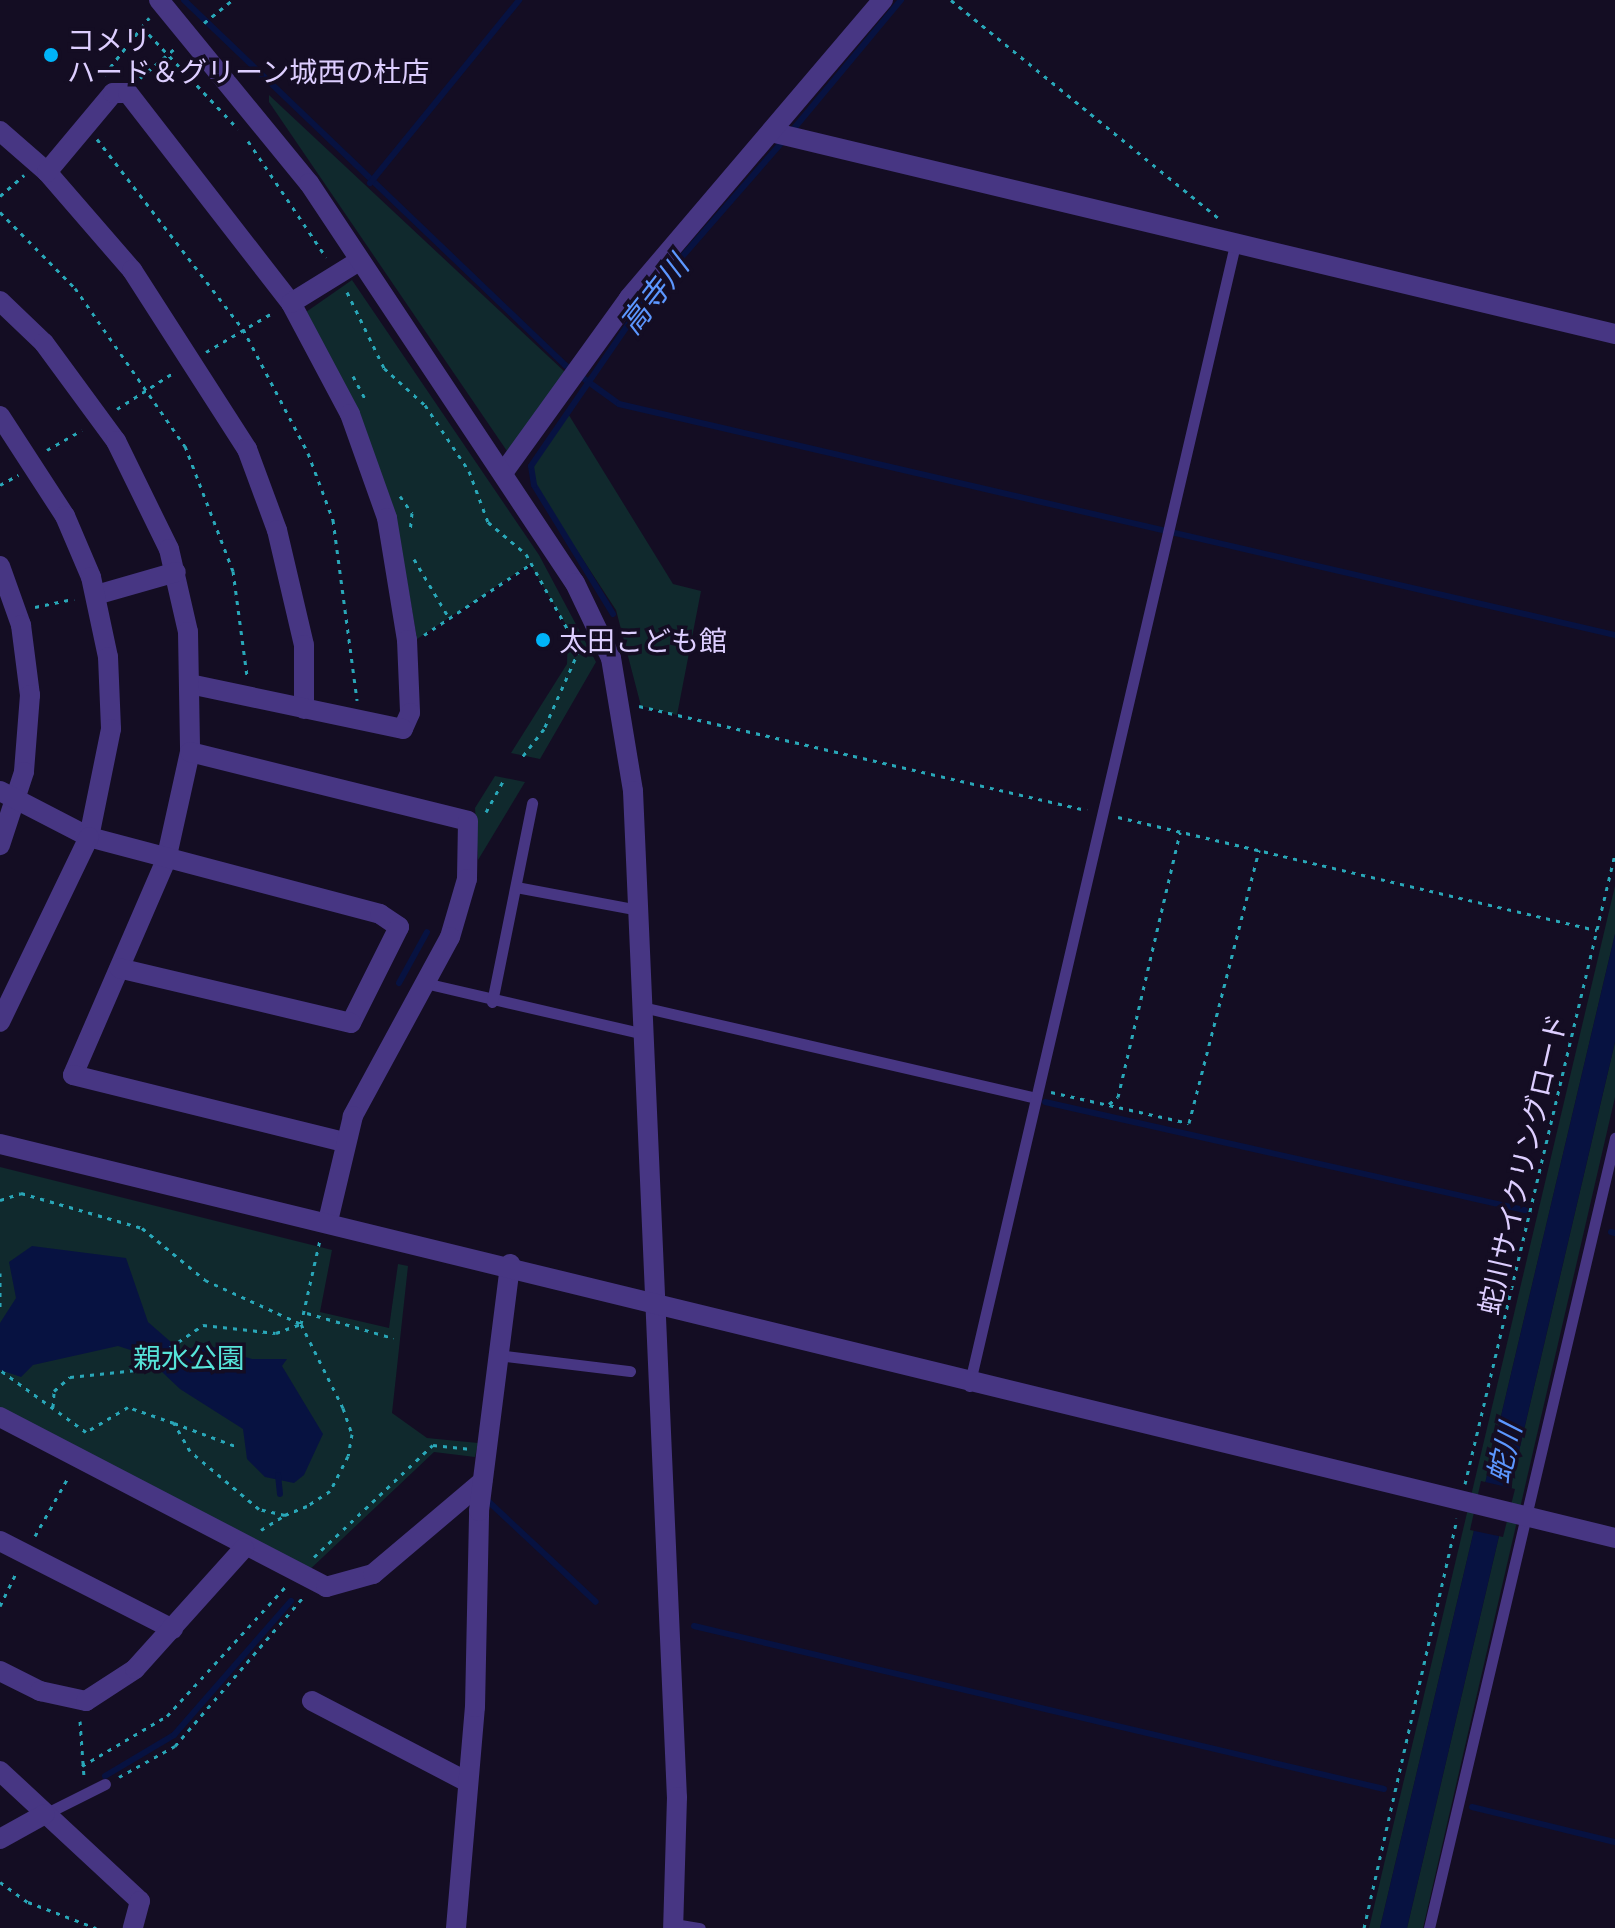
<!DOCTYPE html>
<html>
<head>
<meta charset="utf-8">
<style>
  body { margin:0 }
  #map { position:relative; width:1615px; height:1928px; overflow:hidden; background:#140d23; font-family:Lato,"Noto Sans JP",sans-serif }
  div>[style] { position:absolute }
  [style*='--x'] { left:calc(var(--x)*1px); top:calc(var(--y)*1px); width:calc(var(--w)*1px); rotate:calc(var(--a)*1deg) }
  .green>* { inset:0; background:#10292d }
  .water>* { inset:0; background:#071241 }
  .pier>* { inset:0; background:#140d23 }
  .stream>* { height:6px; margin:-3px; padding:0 3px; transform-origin:3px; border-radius:3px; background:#071241 }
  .path>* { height:3px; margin-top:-1.5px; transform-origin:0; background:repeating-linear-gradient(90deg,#29a7b8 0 4px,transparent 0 10px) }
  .service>* { height:11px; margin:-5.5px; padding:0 5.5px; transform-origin:5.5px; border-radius:5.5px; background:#473683 }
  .minor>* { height:20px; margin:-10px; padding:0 10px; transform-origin:10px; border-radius:10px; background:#473683 }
  .tertiary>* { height:20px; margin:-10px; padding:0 10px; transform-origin:10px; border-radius:10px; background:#473683 }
  .dots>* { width:22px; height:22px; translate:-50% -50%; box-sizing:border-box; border:4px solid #140d23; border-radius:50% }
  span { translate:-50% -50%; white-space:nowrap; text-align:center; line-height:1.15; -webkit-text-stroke:7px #140d23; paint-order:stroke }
  .poi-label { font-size:28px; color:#ddceff }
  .left { translate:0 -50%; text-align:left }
  .street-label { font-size:28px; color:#ddceff }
  .park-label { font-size:28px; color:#56e4d9 }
  .water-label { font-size:30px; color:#5c97ff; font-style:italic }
</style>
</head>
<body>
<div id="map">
  <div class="green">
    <div style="clip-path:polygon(269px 95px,565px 372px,509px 454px,269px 102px)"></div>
    <div style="clip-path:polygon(352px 280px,539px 555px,596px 662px,540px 759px,511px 753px,567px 664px,568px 628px,530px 564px,417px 639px,399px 536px,306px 312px)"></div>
    <div style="clip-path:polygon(567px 412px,673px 584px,701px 591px,677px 715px,641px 706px,616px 610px,531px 480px,534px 460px)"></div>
    <div style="clip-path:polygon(495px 776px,525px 782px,478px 860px,475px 808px)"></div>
    <div style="clip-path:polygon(1615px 886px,1615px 934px,1380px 1928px,1369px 1928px)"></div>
    <div style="clip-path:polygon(1615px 1042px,1615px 1097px,1423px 1928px,1407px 1928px)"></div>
    <div style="clip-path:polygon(0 1167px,332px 1250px,320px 1312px,389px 1328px,398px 1264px,408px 1266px,392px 1413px,427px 1438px,478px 1443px,475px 1457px,434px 1452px,304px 1575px,0 1411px)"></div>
  </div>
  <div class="water">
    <div style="clip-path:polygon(1615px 934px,1615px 1042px,1407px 1928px,1380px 1928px)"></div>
    <div style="clip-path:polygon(32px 1246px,126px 1258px,148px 1322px,180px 1350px,207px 1345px,252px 1359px,287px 1359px,282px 1366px,323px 1434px,304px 1475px,294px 1483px,265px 1477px,247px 1459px,243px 1429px,180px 1389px,143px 1354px,118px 1346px,33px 1365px,21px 1377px,0 1370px,0 1323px,16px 1298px,9px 1262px)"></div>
  </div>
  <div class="pier">
    <div style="clip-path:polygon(1481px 1481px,1515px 1489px,1503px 1537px,1470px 1530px)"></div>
  </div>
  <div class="stream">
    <div style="--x:184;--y:0;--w:528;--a:43.77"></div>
    <div style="--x:565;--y:365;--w:67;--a:35.8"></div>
    <div style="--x:619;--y:404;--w:1022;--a:13.06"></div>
    <div style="--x:791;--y:132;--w:172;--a:-50.2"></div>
    <div style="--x:370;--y:183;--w:236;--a:-50.8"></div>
    <div style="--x:613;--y:614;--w:151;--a:-121.5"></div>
    <div style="--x:534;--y:485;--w:19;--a:-99"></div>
    <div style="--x:531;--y:466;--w:205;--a:-55.5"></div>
    <div style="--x:647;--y:297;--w:207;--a:-48.9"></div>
    <div style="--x:399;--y:983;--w:58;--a:-61.2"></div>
    <div style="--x:1045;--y:1102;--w:492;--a:12.7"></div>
    <div style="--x:1611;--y:1232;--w:4;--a:14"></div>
    <div style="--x:278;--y:1475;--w:19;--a:84"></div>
    <div style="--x:489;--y:1502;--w:146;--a:43.1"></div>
    <div style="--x:694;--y:1626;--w:709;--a:13.29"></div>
    <div style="--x:105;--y:1776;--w:80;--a:-30.7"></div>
    <div style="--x:174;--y:1735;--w:178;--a:-48.9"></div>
    <div style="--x:1472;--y:1807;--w:147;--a:13.8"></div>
  </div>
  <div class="path">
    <div style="--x:951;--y:0;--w:348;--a:39.2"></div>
    <div style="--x:204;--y:23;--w:36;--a:-39"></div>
    <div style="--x:142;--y:27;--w:140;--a:46.7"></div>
    <div style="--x:104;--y:75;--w:73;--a:-51.7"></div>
    <div style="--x:140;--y:78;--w:45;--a:-40.5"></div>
    <div style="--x:97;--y:139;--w:240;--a:52.5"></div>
    <div style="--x:243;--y:329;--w:140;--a:62.3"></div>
    <div style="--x:308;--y:453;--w:72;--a:69.5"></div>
    <div style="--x:333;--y:520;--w:182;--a:82.4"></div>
    <div style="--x:248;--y:141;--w:140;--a:56.1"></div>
    <div style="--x:0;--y:196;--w:32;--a:-41"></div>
    <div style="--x:0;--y:212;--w:107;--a:45.4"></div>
    <div style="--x:75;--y:288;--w:193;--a:55.2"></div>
    <div style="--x:185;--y:446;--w:134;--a:69"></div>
    <div style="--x:233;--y:571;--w:106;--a:82.4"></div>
    <div style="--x:347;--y:292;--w:85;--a:64"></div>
    <div style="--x:384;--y:368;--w:55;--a:42.1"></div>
    <div style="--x:425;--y:405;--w:79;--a:56.3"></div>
    <div style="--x:469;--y:471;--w:54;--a:69.6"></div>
    <div style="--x:488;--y:522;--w:50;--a:40.1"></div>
    <div style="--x:526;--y:554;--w:110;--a:61.1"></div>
    <div style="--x:579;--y:650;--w:86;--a:113.9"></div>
    <div style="--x:544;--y:729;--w:37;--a:128"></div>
    <div style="--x:206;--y:352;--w:79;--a:-30.5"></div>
    <div style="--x:353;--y:376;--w:27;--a:62"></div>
    <div style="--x:117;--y:409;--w:67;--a:-32.7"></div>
    <div style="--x:47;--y:450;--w:40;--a:-29.7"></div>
    <div style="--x:0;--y:485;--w:21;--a:-29"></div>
    <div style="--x:400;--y:496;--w:21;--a:55"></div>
    <div style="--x:412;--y:513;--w:19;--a:96"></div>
    <div style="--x:414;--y:559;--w:69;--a:59.3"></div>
    <div style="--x:35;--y:607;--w:40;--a:-12"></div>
    <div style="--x:424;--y:635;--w:128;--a:-33.6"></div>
    <div style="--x:639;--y:706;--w:460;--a:13.1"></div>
    <div style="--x:486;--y:812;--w:39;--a:-61"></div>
    <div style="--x:1118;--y:817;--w:492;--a:13.3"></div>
    <div style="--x:1051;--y:1092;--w:141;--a:12.7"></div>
    <div style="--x:1189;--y:1123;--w:282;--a:-75.6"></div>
    <div style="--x:1109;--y:1104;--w:11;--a:-38"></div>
    <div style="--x:1118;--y:1097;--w:272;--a:-76.8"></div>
    <div style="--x:0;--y:1200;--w:22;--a:-18"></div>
    <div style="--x:21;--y:1193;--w:126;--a:16.1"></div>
    <div style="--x:142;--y:1228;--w:82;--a:39.5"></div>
    <div style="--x:205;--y:1280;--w:106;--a:24.6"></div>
    <div style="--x:301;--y:1324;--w:94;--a:63.4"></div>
    <div style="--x:343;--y:1408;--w:28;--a:71"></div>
    <div style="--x:352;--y:1434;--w:22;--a:100"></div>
    <div style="--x:348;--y:1456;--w:39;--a:117"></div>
    <div style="--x:330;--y:1491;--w:27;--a:147"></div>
    <div style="--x:307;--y:1506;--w:24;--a:158"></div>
    <div style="--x:285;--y:1515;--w:27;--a:-167"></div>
    <div style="--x:259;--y:1509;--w:90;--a:-140"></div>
    <div style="--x:190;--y:1451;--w:32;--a:-120"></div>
    <div style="--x:174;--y:1423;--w:49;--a:-160.8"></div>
    <div style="--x:128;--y:1407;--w:49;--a:149.2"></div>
    <div style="--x:86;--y:1432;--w:106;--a:-144.2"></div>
    <div style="--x:0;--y:1273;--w:34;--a:90"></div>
    <div style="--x:307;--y:1313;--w:90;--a:16.2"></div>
    <div style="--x:53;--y:1407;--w:16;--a:-86"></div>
    <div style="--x:54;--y:1391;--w:21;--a:-41"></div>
    <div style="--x:70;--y:1377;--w:67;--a:-6"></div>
    <div style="--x:137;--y:1370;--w:80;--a:-34.3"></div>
    <div style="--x:203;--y:1325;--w:73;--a:6.3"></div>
    <div style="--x:276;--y:1333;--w:27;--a:-20"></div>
    <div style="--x:301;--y:1324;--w:86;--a:-77.3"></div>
    <div style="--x:174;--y:1423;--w:68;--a:20.6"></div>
    <div style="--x:1465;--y:1484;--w:648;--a:-76.61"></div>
    <div style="--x:261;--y:1530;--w:28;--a:-32"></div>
    <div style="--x:35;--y:1536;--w:69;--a:-60.5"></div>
    <div style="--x:314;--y:1557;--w:163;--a:-43.3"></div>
    <div style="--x:433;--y:1445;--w:36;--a:6"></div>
    <div style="--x:0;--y:1606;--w:39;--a:-64"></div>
    <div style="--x:80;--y:1721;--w:56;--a:85.9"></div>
    <div style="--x:82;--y:1766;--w:99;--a:-30.5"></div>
    <div style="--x:167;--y:1716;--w:176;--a:-47.5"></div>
    <div style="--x:119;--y:1777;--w:64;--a:-29"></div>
    <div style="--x:175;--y:1746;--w:196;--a:-49.3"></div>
    <div style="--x:0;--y:1882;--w:34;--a:36"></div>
    <div style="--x:28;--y:1902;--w:73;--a:20.9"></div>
    <div style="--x:1364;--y:1928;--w:420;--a:-77.2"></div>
  </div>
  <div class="service">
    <div style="--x:516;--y:887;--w:120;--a:10.6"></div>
    <div style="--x:429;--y:984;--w:216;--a:13.1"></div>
    <div style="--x:492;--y:1002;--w:203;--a:-78.6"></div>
    <div style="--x:638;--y:1006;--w:408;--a:13"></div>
    <div style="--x:497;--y:1355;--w:134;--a:6.9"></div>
    <div style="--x:969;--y:1386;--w:1172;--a:-76.88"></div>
    <div style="--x:45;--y:1814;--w:67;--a:-26.6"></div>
    <div style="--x:674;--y:1924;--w:26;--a:9"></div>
    <div style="--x:1429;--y:1928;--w:812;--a:-76.75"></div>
  </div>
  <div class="minor">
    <div style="--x:0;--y:131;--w:62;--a:41.1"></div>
    <div style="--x:47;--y:172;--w:130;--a:49.1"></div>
    <div style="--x:132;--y:270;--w:213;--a:57.3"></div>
    <div style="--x:247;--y:449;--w:86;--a:69.7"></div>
    <div style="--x:277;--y:530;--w:118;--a:76.8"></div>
    <div style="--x:304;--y:645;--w:64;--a:90"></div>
    <div style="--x:771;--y:132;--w:868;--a:13.46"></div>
    <div style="--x:47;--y:172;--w:103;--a:-50.1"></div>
    <div style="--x:113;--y:93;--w:15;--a:0"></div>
    <div style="--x:128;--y:93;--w:266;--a:52.2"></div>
    <div style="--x:291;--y:303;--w:126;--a:62"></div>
    <div style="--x:350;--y:414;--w:110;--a:70.4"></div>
    <div style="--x:387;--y:518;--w:124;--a:80.7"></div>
    <div style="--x:407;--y:640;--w:73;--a:87.6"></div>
    <div style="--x:410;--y:713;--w:17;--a:114"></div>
    <div style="--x:403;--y:729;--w:218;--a:-168.1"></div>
    <div style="--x:0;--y:301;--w:61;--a:43.7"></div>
    <div style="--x:44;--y:343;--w:122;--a:53.7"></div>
    <div style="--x:116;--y:441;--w:120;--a:63.9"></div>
    <div style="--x:169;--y:549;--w:85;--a:77.1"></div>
    <div style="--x:188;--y:632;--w:120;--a:89"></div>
    <div style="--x:190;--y:752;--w:111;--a:102.5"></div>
    <div style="--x:166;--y:860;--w:234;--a:113.4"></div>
    <div style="--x:73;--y:1075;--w:278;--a:13.9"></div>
    <div style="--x:291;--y:303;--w:80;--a:-31.7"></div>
    <div style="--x:503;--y:473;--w:216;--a:-54.2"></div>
    <div style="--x:629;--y:298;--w:392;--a:-49.6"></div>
    <div style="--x:0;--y:566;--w:63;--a:70.4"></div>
    <div style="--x:21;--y:625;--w:71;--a:82.7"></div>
    <div style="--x:30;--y:695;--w:77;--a:94.5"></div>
    <div style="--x:24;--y:772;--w:77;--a:108.2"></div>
    <div style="--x:96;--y:595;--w:83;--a:-16"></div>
    <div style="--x:190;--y:752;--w:286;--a:13.9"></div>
    <div style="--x:468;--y:821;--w:58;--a:91"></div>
    <div style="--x:467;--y:879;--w:60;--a:106.3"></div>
    <div style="--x:450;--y:937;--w:204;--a:118.5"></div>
    <div style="--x:353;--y:1116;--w:108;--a:103.4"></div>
    <div style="--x:0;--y:791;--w:100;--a:27.3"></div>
    <div style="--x:89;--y:837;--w:301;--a:14.8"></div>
    <div style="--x:380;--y:914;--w:23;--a:34"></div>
    <div style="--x:399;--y:927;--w:107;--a:116.6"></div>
    <div style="--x:351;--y:1023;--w:238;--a:-166.7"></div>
    <div style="--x:0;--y:1417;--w:368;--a:27.5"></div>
    <div style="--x:326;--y:1587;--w:49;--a:-15.5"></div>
    <div style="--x:373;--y:1574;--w:143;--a:-40.2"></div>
    <div style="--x:0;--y:1541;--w:194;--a:27"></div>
    <div style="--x:0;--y:1671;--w:45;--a:26.6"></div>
    <div style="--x:40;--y:1691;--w:47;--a:12.3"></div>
    <div style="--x:86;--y:1701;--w:59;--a:-33.1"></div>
    <div style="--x:135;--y:1669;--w:163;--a:-48"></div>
    <div style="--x:312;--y:1701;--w:174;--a:27.5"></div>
    <div style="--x:0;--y:1771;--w:191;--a:42.9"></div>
    <div style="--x:140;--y:1901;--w:28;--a:105"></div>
    <div style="--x:0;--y:1839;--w:51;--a:-29.1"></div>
    <div style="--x:456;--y:1928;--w:222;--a:-85.1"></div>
    <div style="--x:475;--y:1707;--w:196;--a:-88.8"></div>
    <div style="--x:479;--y:1511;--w:249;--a:-82.8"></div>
  </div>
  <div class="tertiary">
    <div style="--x:159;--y:0;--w:237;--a:50.7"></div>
    <div style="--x:309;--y:183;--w:480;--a:56.4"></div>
    <div style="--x:575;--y:583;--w:83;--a:64.4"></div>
    <div style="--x:611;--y:658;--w:135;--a:80.6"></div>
    <div style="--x:633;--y:791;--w:1007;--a:87.5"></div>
    <div style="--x:677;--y:1797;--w:131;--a:91.7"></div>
    <div style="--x:0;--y:416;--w:119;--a:57"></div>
    <div style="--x:65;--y:516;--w:66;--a:66.9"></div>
    <div style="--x:91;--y:577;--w:82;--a:78"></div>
    <div style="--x:108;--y:657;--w:72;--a:87.6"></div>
    <div style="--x:111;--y:729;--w:110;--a:101.5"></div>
    <div style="--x:89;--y:837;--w:205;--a:115.7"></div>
    <div style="--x:0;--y:1144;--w:1662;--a:13.71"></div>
  </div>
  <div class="dots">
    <div style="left:51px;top:55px;background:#00b4f9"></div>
    <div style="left:543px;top:640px;background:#00b4f9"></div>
  </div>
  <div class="poi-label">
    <span class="left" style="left:67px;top:55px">コメリ<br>ハード＆グリーン城西の杜店</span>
    <span class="left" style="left:559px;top:640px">太田こども館</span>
  </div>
  <div class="street-label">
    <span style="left:1522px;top:1164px;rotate:-77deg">蛇川サイクリングロード</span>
  </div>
  <div class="park-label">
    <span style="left:189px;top:1357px">親水公園</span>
  </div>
  <div class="water-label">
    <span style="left:653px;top:294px;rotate:-52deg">高寺川</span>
    <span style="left:1503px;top:1453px;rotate:-77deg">蛇川</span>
  </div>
</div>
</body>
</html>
